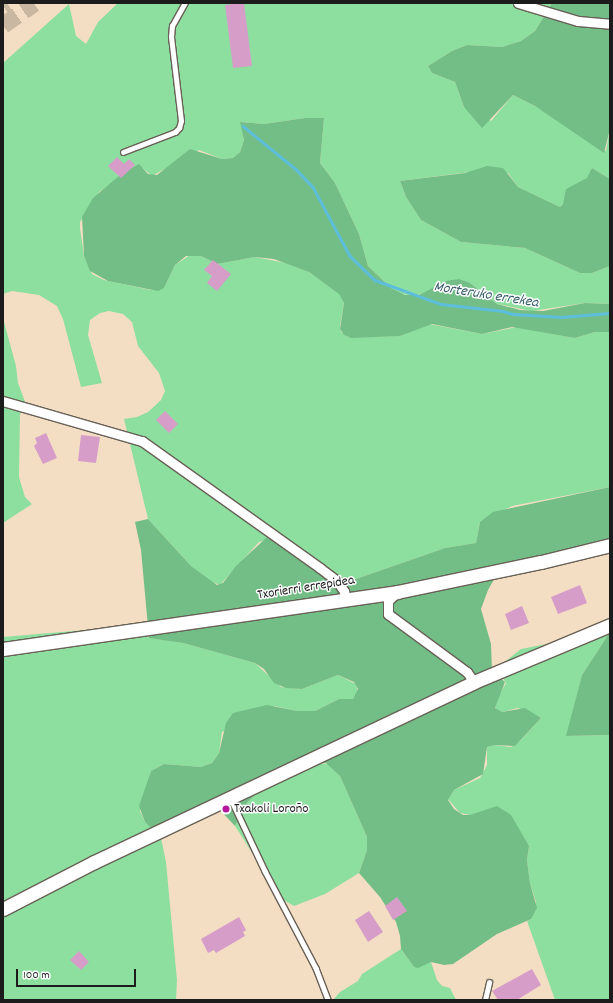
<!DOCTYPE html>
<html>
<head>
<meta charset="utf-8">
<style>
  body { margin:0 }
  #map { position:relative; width:613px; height:1003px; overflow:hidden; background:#f4dec3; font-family:Dekko,sans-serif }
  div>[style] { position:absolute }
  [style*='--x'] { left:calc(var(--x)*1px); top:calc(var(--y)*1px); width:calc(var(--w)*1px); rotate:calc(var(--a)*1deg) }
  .green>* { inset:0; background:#8ddf9f }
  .forest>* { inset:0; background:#72be86 }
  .stream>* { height:2.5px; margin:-1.25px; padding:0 1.25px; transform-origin:1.25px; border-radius:1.25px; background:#5dbedc }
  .building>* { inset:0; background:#d69dc9 }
  .highway-tunnel>* { height:17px; margin-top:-8.5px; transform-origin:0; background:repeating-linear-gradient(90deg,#c9b7a2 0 17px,transparent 0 25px) }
  .roads { filter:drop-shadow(1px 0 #686056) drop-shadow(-1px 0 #686056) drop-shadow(0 1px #686056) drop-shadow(0 -1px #686056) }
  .lane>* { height:4.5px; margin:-2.25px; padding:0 2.25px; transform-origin:2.25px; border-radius:2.25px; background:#fff }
  .street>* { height:9px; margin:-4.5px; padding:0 4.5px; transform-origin:4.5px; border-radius:4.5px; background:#fff }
  .secondary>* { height:13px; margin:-6.5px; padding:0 6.5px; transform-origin:6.5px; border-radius:6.5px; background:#fff }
  .dots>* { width:11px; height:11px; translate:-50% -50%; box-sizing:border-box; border:2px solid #fff; border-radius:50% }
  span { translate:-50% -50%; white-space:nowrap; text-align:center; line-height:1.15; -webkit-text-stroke:3px #fff; paint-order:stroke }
  .street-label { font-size:14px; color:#1c1c1c }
  .poi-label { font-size:14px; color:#1c1c1c }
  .left { translate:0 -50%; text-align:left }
  .water-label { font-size:15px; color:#365d69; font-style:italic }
  .frame { position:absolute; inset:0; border:4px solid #1c1c1c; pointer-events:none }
  .scale { position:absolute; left:16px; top:969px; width:120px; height:18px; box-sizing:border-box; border:2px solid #1c1c1c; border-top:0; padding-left:5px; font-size:12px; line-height:14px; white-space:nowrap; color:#1c1c1c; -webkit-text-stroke:3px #fff; paint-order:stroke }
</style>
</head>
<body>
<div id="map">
  <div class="green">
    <div style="clip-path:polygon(118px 3px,552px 3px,535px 31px,521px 41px,502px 47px,467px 45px,452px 51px,428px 66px,432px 73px,455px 82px,464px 107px,491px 121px,513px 95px,535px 106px,606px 151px,610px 129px,610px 179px,592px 168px,590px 175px,560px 207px,518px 187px,508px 173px,470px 172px,400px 181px,406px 197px,421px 220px,461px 242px,525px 248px,580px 273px,592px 273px,610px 266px,610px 304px,585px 303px,532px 311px,497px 304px,470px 283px,446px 281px,427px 292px,414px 296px,402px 294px,391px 288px,368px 266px,359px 234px,335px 183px,320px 163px,324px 118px,305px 118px,264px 124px,241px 122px,244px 140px,240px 152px,233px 158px,222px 159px,199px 150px,152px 176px,139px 165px,99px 192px,80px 222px,80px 228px,84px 256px,92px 274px,104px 280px,151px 290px,164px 288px,175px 265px,190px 255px,201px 256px,217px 264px,255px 257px,286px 263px,309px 272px,340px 294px,344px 303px,340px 326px,341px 332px,348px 337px,400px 336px,429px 324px,482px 334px,517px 327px,575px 338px,595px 332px,610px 332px,610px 487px,512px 506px,480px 522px,476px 543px,445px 548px,356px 579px,338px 576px,270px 539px,259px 542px,220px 585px,210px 581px,191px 566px,148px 519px,124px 419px,137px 417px,148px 412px,161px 400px,165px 391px,159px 373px,138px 346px,132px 322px,123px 314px,109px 311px,100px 313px,90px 320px,88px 335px,102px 383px,81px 387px,63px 319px,57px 306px,39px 295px,12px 291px,3px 294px,3px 63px,69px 4px,76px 36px,86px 44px,98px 22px)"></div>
    <div style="clip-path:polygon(3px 318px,16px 366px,18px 383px,27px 407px,20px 414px,19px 477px,25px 497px,32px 504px,3px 523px)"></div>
    <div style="clip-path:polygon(131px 626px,147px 637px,183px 643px,255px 663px,281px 687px,302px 689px,338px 675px,356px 684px,358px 693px,353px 699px,339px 699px,315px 711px,297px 711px,274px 706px,222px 732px,219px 753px,212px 763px,201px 767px,164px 764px,151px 771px,140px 811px,145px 822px,160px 833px,166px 862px,177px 980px,176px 1000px,4px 1000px,3px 637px)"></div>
    <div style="clip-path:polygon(593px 635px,608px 635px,582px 675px,567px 736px,610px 735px,610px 1000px,555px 1000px,527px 921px,531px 919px,536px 902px,530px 883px,527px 860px,529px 846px,470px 815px,460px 813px,448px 799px,454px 790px,480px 778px,487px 765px,487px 747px,495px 745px,511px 747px,520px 741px,541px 718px,518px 708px,502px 712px,496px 710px,495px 703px,506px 683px,502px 677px,492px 672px,521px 649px)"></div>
    <div style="clip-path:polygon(316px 763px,329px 764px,340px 776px,367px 837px,367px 850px,359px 873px,325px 894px,294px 906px,283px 900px,276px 890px,235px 826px,247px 803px,255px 795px)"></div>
    <div style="clip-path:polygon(401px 949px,414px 967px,431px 962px,437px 980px,442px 986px,450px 988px,456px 1000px,333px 1000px,340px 992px,358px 981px,362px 974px)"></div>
  </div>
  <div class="forest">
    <div style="clip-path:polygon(552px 3px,610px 3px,610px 129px,604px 153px,535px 106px,513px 95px,482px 128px,464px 107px,455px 82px,432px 73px,428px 66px,452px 51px,467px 45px,502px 47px,521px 41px,535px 31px)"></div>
    <div style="clip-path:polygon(305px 118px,324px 118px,320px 163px,335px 183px,359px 234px,368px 266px,391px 288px,405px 295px,419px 295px,446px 281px,459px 279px,470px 283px,497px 304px,520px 310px,543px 311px,585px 303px,610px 304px,610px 332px,595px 332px,575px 338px,512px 327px,482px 334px,432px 324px,400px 336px,351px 338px,344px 335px,340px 329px,344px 303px,339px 294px,309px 272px,274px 259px,255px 257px,217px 264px,201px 256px,186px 256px,175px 265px,164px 288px,158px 291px,108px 281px,90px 271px,84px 256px,82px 217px,93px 198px,120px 175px,139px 164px,148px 174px,157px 175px,190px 149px,222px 159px,233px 158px,240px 152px,244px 140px,240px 122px,264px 124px)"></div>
    <div style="clip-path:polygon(487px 166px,503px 168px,518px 187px,560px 207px,563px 204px,566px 189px,587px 178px,592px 168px,610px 179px,610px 266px,592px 273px,580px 273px,525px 248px,461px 242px,421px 220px,406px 197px,400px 181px,465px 173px)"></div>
    <div style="clip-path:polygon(610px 487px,610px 538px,501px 567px,488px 590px,481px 609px,491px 644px,492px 671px,505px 682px,495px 708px,502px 712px,525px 708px,541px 718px,515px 746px,495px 745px,487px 747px,483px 774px,454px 790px,448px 800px,454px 809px,463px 815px,470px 815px,497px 806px,511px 815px,529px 846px,527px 860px,530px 883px,537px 908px,531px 919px,497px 934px,453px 964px,444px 965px,431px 962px,418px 968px,414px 967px,401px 949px,400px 936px,396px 922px,380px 897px,359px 873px,367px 850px,367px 837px,340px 776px,326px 763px,316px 763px,255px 795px,247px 803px,235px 826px,218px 808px,151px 828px,145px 822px,139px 806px,151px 771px,164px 764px,201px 767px,212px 763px,219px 753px,226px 723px,233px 713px,267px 705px,297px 711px,315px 711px,339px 699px,353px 699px,358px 689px,354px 682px,338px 675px,302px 689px,286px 688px,274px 683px,264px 669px,255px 663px,183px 643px,149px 638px,141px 550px,135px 522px,148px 519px,191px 566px,217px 585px,223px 583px,236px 566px,266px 538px,277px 541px,338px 576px,356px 579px,445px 548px,476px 543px,480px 522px,493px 512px)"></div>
    <div style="clip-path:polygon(608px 635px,610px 635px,610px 735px,566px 736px,582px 675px)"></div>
  </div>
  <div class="stream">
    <div style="--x:243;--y:126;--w:70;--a:39.2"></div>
    <div style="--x:297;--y:170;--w:23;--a:47"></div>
    <div style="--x:313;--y:187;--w:78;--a:61.8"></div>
    <div style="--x:350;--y:256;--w:35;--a:44"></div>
    <div style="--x:375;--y:280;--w:70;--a:20"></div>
    <div style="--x:441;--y:304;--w:62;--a:6.4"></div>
    <div style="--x:503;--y:311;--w:10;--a:17"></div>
    <div style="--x:513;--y:314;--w:48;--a:3.6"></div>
    <div style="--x:561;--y:317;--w:49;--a:-4.7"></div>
  </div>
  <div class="building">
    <div style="clip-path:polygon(240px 3px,244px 3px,252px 66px,233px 68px,225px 5px)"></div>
    <div style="clip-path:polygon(117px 157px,124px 164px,129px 159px,135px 165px,121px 178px,108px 166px)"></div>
    <div style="clip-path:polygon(213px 260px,231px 274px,217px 291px,207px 283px,212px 276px,204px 270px)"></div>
    <div style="clip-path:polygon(165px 411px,178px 424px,169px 433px,156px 420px)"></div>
    <div style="clip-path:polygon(46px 433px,57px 458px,43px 464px,34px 446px,37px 443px,35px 438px)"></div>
    <div style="clip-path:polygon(81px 435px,100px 437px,96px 463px,78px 461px)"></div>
    <div style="clip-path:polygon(580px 585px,587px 603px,558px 614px,551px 597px)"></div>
    <div style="clip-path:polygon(522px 606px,529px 623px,511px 630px,505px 614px)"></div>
    <div style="clip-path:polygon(397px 897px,407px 911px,393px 920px,385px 906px)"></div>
    <div style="clip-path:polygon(369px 911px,383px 932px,368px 942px,355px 920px)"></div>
    <div style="clip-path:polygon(239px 917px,246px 930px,243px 932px,245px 936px,216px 953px,214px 950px,208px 953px,201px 939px)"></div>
    <div style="clip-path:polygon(79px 951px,89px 962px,81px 970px,70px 960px)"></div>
    <div style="clip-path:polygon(532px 969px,541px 985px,517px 1000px,498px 1000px,492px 991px)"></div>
  </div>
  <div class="highway-tunnel">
    <div style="--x:3;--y:6;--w:5;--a:-37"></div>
    <div style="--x:3;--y:25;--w:38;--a:-35"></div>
  </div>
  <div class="roads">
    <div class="lane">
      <div style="--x:123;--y:152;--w:56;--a:-21"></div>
      <div style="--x:175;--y:132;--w:6;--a:-45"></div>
      <div style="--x:179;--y:128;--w:7;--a:-74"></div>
      <div style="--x:181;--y:121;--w:85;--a:-96.8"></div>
      <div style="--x:171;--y:37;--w:11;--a:-85"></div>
      <div style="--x:172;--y:26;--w:26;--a:-61"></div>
      <div style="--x:231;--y:799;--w:80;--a:64.7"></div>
      <div style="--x:265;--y:871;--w:110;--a:62.3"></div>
      <div style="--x:316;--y:968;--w:34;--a:69"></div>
      <div style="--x:485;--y:1000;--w:18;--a:-77"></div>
    </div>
    <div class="street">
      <div style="--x:518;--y:3;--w:63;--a:16.7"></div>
      <div style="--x:578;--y:21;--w:32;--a:5"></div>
      <div style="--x:3;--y:401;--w:145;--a:16.1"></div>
      <div style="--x:142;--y:441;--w:219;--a:35.5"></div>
      <div style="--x:320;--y:568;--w:20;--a:37"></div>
      <div style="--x:336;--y:580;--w:14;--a:54"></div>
      <div style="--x:344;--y:591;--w:7;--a:82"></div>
      <div style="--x:397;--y:592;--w:13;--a:135"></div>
      <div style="--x:388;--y:601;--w:13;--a:90"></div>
      <div style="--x:388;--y:614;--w:98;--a:36.3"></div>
      <div style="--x:467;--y:672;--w:12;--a:55"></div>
    </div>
    <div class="secondary">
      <div style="--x:3;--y:649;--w:398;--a:-8.2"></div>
      <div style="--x:397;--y:592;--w:147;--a:-11.8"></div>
      <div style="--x:541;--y:562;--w:71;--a:-13.8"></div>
      <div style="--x:3;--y:909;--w:102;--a:-27.3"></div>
      <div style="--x:94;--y:862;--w:420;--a:-25.3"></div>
      <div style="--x:474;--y:682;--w:147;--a:-22.7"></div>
    </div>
  </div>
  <div class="dots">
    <div style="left:226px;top:809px;background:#b5179e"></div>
  </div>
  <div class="street-label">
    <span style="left:306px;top:588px;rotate:-9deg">Txorierri errepidea</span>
  </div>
  <div class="poi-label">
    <span class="left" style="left:234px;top:809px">Txakoli Loroño</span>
  </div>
  <div class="water-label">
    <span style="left:486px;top:296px;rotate:9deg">Morteruko errekea</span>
  </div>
  <div class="frame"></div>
  <div class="scale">100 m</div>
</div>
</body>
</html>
